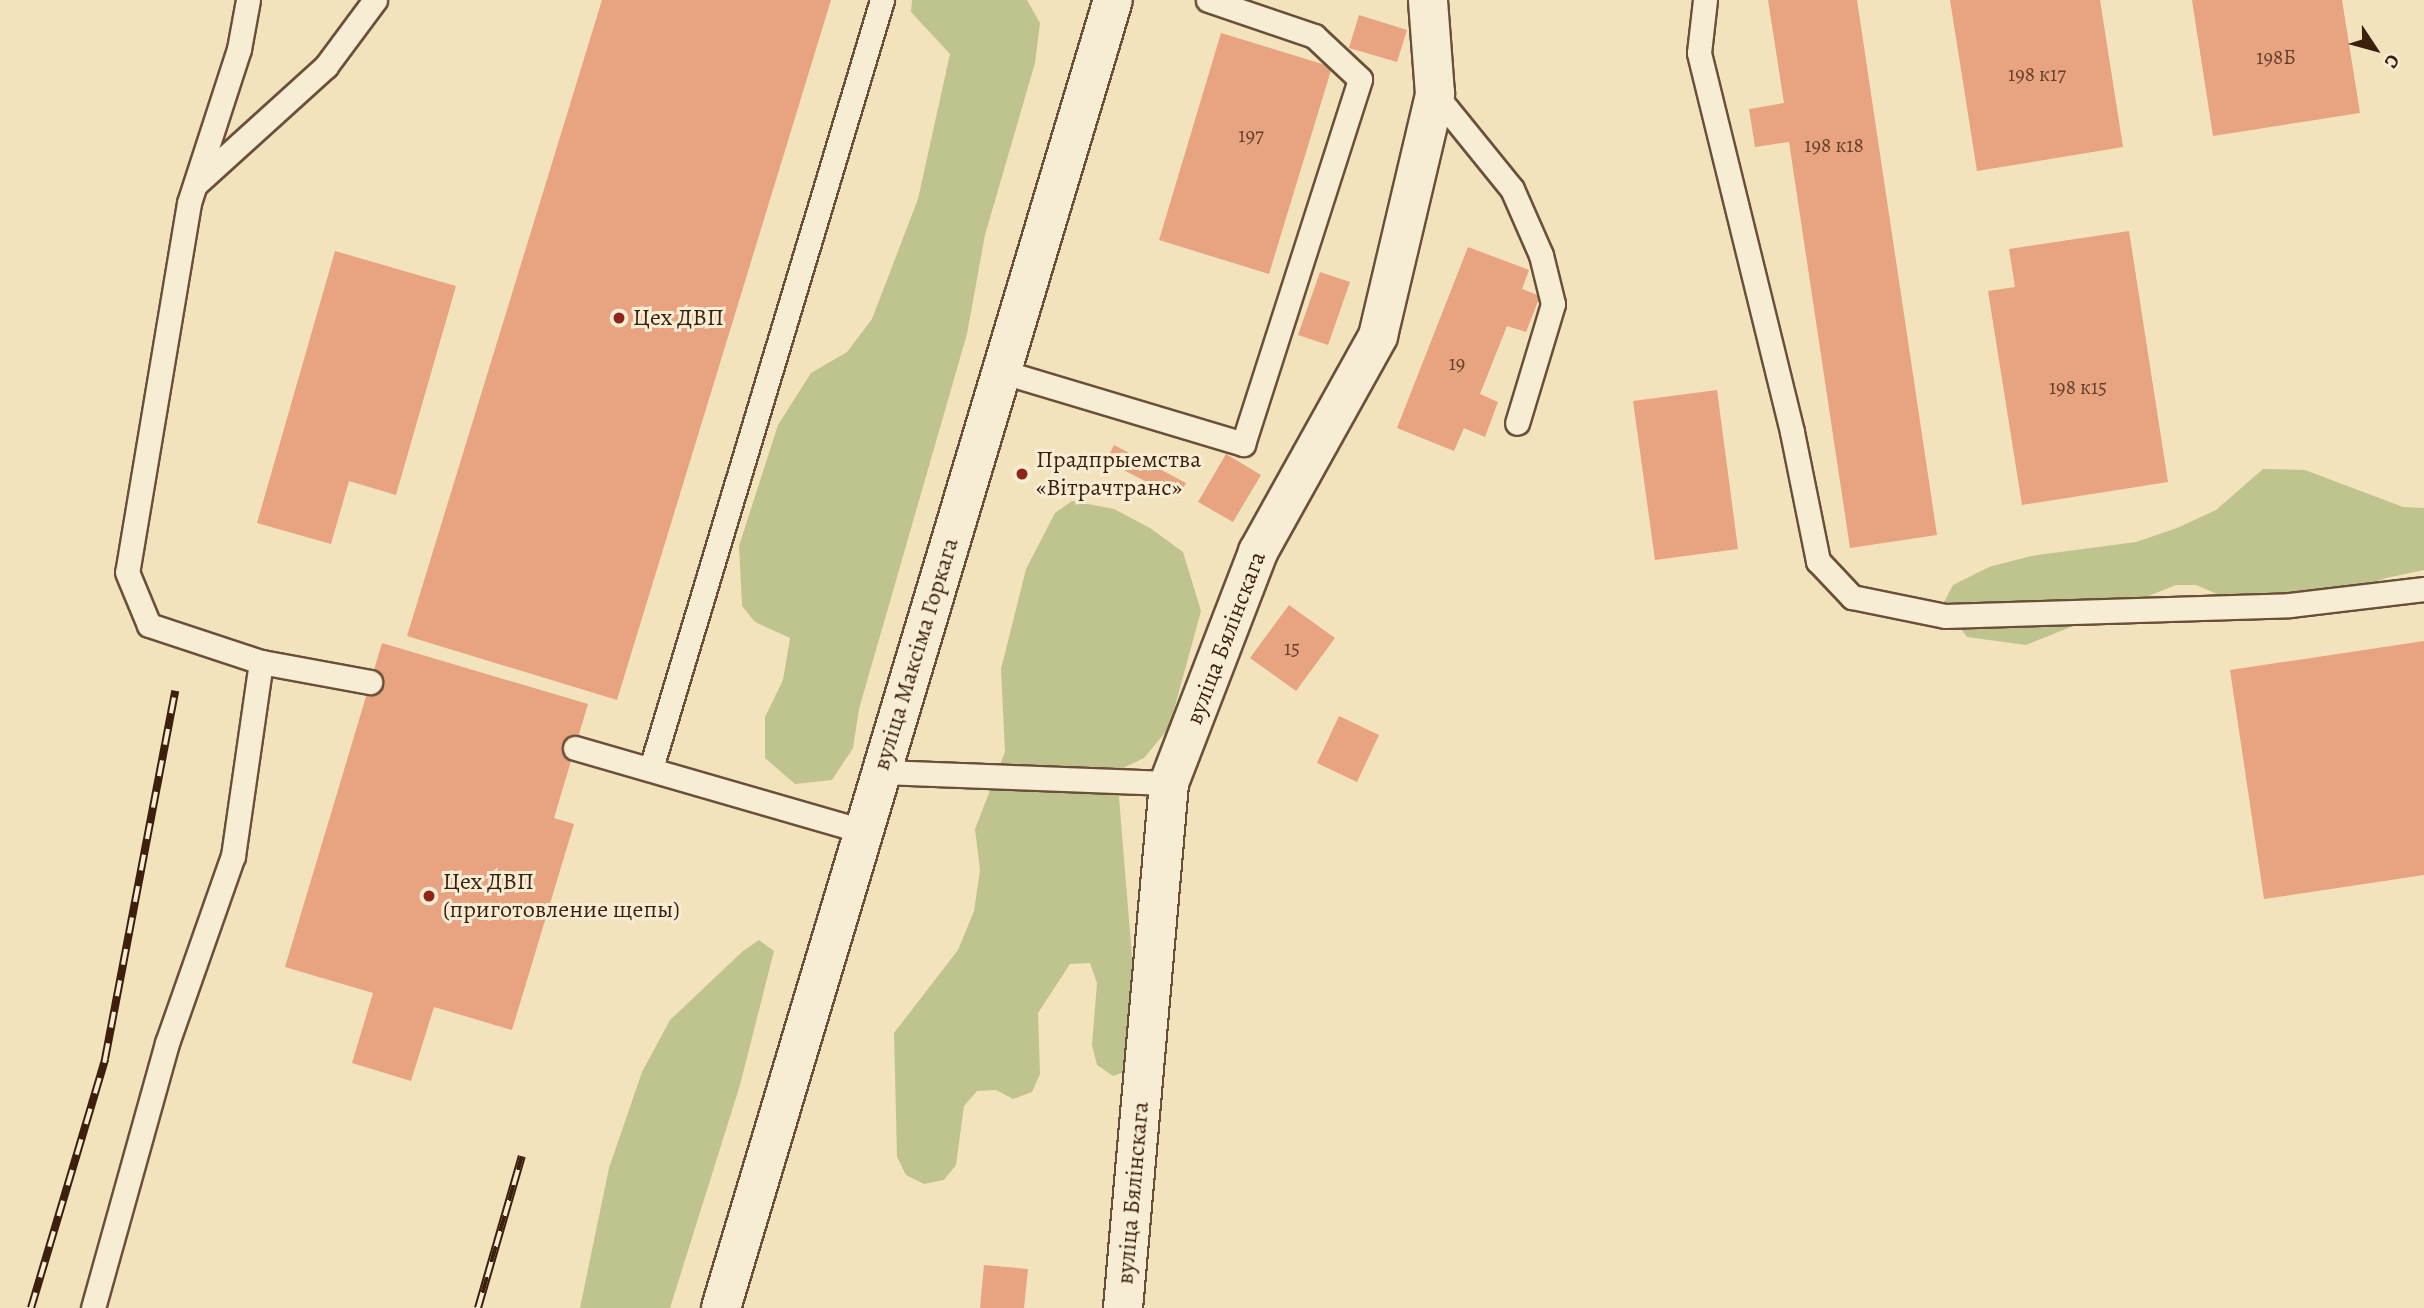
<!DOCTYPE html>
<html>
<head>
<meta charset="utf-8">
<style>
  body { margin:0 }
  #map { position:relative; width:2424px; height:1308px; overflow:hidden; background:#f3e3bd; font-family:Alegreya,serif }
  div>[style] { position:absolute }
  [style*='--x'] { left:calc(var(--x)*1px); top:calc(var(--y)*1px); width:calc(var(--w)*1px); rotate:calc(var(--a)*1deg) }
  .green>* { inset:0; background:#bfc38e }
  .building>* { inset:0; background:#e8a380 }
  .roads { filter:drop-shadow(2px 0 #6a5039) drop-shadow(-2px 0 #6a5039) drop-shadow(0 2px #6a5039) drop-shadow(0 -2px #6a5039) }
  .service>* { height:23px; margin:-11.5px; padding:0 11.5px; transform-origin:11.5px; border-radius:11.5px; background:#f7edd4 }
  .minor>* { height:38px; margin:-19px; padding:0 19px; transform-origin:19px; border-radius:19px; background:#f7edd4 }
  .secondary>* { height:38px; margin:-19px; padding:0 19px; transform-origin:19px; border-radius:19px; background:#f7edd4 }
  .rail>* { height:8px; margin-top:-4px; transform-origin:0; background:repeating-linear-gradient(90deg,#f7edd4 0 16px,#3c1f0d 0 32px); box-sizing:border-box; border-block:2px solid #3c1f0d }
  .dots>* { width:19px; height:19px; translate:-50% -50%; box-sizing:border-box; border:4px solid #f7edd4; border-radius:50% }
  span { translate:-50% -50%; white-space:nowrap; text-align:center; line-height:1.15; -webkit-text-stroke:6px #f7edd4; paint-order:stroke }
  .number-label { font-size:21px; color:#67402a }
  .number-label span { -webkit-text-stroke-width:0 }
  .poi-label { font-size:24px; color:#3c1f0d }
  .left { translate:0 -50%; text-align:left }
  .street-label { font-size:24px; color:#3c1f0d }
  .north { position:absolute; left:2340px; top:14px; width:70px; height:70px; -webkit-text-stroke:5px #f7edd4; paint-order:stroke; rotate:126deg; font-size:19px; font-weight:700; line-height:28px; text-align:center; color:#3c1f0d }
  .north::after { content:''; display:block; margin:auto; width:24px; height:32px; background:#3c1f0d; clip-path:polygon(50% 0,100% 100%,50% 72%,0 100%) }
</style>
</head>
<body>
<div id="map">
  <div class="green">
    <div style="clip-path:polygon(912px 0,1027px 0,1040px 23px,1035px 63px,985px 235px,967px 334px,859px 709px,853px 748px,832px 780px,795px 784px,765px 758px,765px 717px,783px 680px,790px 638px,755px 622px,742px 606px,739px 546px,778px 425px,811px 373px,847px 352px,872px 319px,918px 199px,950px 54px,911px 12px)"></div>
    <div style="clip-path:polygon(2263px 469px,2305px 470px,2403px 507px,2424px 508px,2424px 570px,2386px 578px,2269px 616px,2196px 585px,2176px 585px,2026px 645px,1967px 637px,1943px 604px,1953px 585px,1989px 567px,2031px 556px,2136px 542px,2177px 528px,2216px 510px)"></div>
    <div style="clip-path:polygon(1072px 501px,1114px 509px,1150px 528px,1183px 552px,1201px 611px,1169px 728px,1144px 758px,1125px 767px,1118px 785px,1138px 1030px,1132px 1069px,1113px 1076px,1097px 1065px,1092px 1045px,1097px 983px,1090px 963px,1070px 964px,1038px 1013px,1040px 1074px,1032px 1092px,1013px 1099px,996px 1090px,977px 1091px,964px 1106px,956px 1165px,944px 1180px,924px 1184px,906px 1175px,897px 1157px,894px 1033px,958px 950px,974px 911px,980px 870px,975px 829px,1005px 752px,1001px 669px,1026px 569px,1055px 513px)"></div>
    <div style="clip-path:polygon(759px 940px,774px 951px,740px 1085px,670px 1308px,580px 1308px,609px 1168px,642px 1072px,670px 1020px,743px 951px)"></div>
  </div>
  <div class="building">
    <div style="clip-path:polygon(602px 0,831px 0,617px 700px,407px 636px)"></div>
    <div style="clip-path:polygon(1768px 0,1857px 0,1937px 535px,1850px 548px,1789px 142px,1755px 147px,1749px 109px,1784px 103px)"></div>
    <div style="clip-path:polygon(1950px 0,2100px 0,2123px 147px,1977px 171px)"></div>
    <div style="clip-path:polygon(2192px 0,2342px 0,2360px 113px,2213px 136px)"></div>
    <div style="clip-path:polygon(1359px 15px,1407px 30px,1397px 62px,1349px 48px)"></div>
    <div style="clip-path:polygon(1221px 33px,1332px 67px,1269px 274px,1159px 240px)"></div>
    <div style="clip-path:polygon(2129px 231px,2168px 482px,2022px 505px,1988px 291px,2015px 287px,2009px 249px)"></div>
    <div style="clip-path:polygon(1468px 247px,1529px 270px,1522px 289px,1540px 296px,1526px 332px,1507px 326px,1480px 394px,1498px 402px,1485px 437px,1464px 428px,1454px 451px,1397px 428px)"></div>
    <div style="clip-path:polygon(335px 251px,456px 286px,396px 495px,349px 481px,331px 544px,257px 523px)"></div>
    <div style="clip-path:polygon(1320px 272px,1350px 282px,1328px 345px,1298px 335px)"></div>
    <div style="clip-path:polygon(1717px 390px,1738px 549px,1655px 560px,1633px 401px)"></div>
    <div style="clip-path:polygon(1114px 445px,1186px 483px,1178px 498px,1106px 461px)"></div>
    <div style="clip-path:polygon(1226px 454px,1261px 475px,1233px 522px,1198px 502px)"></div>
    <div style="clip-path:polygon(1289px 605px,1335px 638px,1296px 691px,1250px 658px)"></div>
    <div style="clip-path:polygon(2424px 641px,2424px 875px,2264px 899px,2230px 670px)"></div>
    <div style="clip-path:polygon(382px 643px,588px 704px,554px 818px,574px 824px,512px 1030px,434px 1007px,411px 1081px,352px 1063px,373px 993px,285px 967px)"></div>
    <div style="clip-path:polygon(1339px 716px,1379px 735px,1357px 782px,1317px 763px)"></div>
    <div style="clip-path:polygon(984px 1265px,1028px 1269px,1024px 1308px,980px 1308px)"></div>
  </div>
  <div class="roads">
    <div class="service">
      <div style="--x:248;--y:0;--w:50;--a:100.4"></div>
      <div style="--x:239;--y:49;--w:162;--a:108"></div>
      <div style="--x:189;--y:203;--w:374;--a:99.5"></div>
      <div style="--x:127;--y:572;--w:57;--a:67.5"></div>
      <div style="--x:149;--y:625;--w:118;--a:18.3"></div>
      <div style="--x:1705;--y:0;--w:53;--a:96.5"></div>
      <div style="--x:1699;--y:53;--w:390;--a:76.2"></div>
      <div style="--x:1792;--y:432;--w:132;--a:78.6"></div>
      <div style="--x:1818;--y:561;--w:50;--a:46.6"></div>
      <div style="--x:1852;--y:597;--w:95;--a:11.5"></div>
      <div style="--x:1945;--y:616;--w:345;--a:-1.8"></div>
      <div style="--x:2290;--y:605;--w:135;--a:-6.8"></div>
      <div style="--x:1435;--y:94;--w:122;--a:51"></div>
      <div style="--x:1512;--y:189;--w:72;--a:66.3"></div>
      <div style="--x:1541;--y:255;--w:50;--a:76.2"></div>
      <div style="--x:1553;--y:304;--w:124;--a:106.8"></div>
      <div style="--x:197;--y:183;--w:174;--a:-42.2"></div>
      <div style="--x:326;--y:66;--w:82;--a:-53.4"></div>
      <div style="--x:1000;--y:371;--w:254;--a:16.7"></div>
      <div style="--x:1243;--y:444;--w:383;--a:-72.2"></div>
      <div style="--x:1360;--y:79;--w:63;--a:-136.9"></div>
      <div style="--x:1314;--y:36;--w:112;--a:-161.2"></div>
      <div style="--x:575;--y:748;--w:300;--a:16.1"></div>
      <div style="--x:651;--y:768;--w:802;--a:-73.26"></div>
      <div style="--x:881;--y:772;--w:288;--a:2.2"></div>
      <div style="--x:93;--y:1308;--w:275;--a:-74.4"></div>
      <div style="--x:167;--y:1043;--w:198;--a:-70.6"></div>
      <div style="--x:233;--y:856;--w:196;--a:-81.8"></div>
      <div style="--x:261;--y:662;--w:111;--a:10.4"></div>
    </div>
    <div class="minor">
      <div style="--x:1123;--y:1308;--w:527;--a:-84.99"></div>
      <div style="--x:1169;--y:783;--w:248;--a:-68.9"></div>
      <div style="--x:1258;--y:552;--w:247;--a:-60.9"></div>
      <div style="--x:1378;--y:336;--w:249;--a:-76.7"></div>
      <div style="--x:1435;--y:94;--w:94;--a:-94.3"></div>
    </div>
    <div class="secondary">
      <div style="--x:721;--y:1308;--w:1365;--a:-73.32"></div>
    </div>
  </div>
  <div class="rail">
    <div style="--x:31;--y:1308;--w:260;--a:-73.4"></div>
    <div style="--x:105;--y:1059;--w:375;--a:-79.2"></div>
    <div style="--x:478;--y:1308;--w:158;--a:-73.9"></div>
  </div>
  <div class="dots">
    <div style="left:619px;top:318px;background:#8f2418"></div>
    <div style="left:1022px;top:474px;background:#8f2418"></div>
    <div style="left:429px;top:896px;background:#8f2418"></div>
  </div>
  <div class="number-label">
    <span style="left:2276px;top:57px">198Б</span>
    <span style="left:2037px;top:74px">198 к17</span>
    <span style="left:1251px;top:135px">197</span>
    <span style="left:1834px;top:145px">198 к18</span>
    <span style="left:1457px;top:363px">19</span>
    <span style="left:2078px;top:387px">198 к15</span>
    <span style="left:1292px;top:648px">15</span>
  </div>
  <div class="poi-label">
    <span class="left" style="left:633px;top:318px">Цех ДВП</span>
    <span class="left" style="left:1036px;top:474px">Прадпрыемства<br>«Вітрачтранс»</span>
    <span class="left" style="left:443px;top:896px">Цех ДВП<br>(приготовление щепы)</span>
  </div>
  <div class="street-label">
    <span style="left:1226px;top:638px;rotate:-69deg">вуліца Бялінскага</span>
    <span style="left:916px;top:654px;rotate:-73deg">вуліца Максіма Горкага</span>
    <span style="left:1133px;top:1193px;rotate:-85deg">вуліца Бялінскага</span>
  </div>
  <div class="north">С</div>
</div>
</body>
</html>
